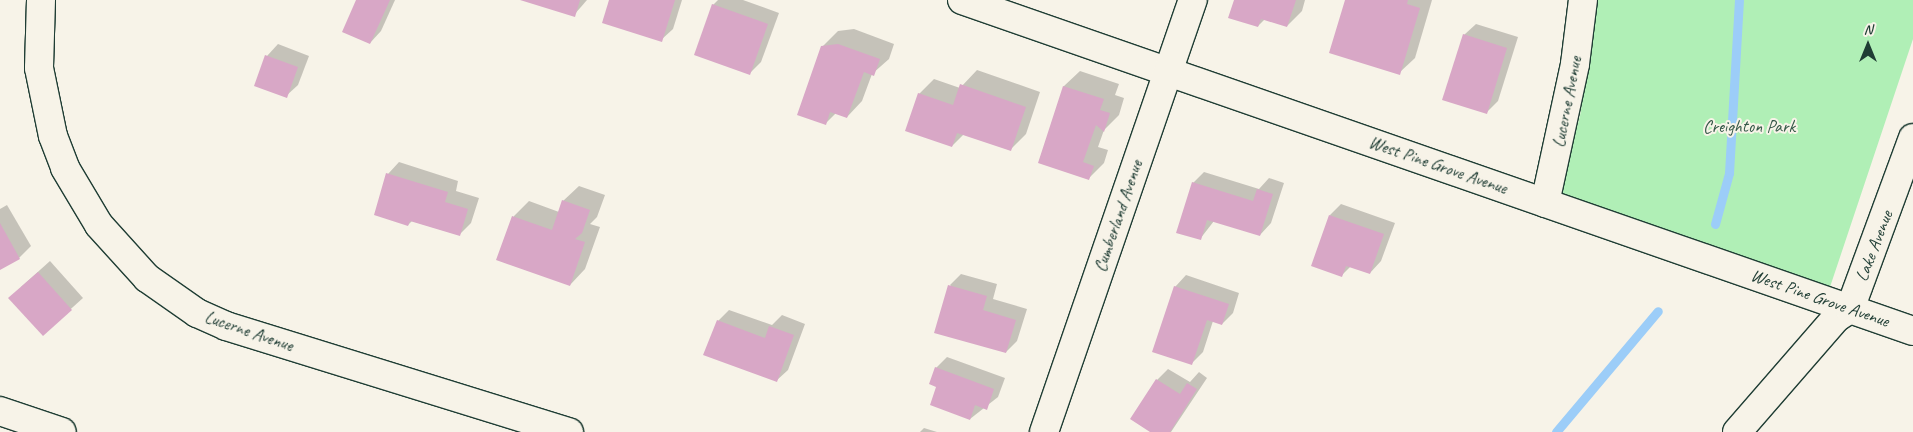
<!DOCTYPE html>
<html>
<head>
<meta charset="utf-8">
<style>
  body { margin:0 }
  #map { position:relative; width:1913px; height:432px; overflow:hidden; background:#f7f3e8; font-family:Caveat,sans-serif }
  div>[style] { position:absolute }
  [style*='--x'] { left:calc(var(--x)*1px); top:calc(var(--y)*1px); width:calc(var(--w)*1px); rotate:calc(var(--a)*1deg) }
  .green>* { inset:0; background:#b0efb6 }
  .shadow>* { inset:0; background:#0003 }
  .stream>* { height:9px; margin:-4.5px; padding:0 4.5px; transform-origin:4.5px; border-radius:4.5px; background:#9ccdf8 }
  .building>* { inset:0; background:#d8a7c6 }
  .roads { filter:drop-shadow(1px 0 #1f3d34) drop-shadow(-1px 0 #1f3d34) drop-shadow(0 1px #1f3d34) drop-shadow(0 -1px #1f3d34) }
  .minor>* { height:28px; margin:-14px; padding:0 14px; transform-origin:14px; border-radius:14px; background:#f7f3e8 }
  .tertiary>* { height:28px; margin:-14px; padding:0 14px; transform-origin:14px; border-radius:14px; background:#f7f3e8 }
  span { translate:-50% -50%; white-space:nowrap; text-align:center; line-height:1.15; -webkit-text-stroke:4px #f7f3e8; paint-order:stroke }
  .street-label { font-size:18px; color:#1f3d34 }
  .park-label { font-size:18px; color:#355848 }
  .north { position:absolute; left:1843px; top:20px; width:50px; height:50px; -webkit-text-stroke:4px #f7f3e8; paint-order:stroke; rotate:0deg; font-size:14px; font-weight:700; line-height:20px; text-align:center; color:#1f3d34 }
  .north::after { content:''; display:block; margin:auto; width:18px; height:22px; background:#1f3d34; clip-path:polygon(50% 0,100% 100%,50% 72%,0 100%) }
</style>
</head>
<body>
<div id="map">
  <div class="green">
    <div style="clip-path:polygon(1597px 0,1913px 0,1913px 39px,1830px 287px,1558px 195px,1580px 116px)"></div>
  </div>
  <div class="shadow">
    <div style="clip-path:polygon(358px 0,395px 0,381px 31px,370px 43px)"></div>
    <div style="clip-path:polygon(523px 0,587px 0,574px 15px)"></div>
    <div style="clip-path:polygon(610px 0,682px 0,673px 29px,661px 40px)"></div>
    <div style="clip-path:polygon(718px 0,743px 0,779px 13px,761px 62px,750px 73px,713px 5px)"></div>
    <div style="clip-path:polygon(1235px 0,1305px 0,1302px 11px,1287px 26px,1265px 19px,1258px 26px)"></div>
    <div style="clip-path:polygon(1346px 0,1432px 0,1415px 58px,1399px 73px)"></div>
    <div style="clip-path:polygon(1476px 24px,1518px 37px,1498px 101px,1487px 112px,1464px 35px)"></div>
    <div style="clip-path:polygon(854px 29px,894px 44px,889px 59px,872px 74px,862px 101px,847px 117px,836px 113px,825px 124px,822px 47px,838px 31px)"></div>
    <div style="clip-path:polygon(278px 44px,309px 56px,298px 85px,286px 96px,267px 56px)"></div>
    <div style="clip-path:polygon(977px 70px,1040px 92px,1026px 134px,1010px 150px,964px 134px,952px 146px,919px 94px,934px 79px,960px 88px)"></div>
    <div style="clip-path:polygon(1080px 71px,1119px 84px,1115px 95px,1124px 98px,1119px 115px,1104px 130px,1098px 147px,1108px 150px,1104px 163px,1089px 178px,1039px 162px,1064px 86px)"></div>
    <div style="clip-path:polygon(399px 162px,458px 181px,456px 191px,479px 198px,471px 223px,459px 235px,412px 221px,408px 225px,388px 174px)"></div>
    <div style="clip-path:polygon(1204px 172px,1259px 189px,1269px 178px,1284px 183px,1271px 223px,1260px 235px,1214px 221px,1200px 239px,1193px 183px)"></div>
    <div style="clip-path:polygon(579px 186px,605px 195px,597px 217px,590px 224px,600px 227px,585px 269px,570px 285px,498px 260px,514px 216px,529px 201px,559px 212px,563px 201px)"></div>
    <div style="clip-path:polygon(1341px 204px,1395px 223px,1381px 261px,1370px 273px,1351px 266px,1342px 275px,1330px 215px)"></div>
    <div style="clip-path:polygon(7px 205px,31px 246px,19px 258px,0 268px,0 209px)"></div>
    <div style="clip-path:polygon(50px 261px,83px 298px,43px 334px,21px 287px)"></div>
    <div style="clip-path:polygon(961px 274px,997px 284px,993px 299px,1027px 309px,1017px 341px,1006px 352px,950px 285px)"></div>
    <div style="clip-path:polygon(1186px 275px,1239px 293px,1233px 313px,1222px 324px,1213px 321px,1203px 352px,1192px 363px,1175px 287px)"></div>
    <div style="clip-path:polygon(729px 310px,772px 325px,782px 315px,805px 324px,788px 370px,776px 381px,718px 321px)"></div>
    <div style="clip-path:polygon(947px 357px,1005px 378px,998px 397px,970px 419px,938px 386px,936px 368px)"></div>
    <div style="clip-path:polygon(1168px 369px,1190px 382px,1199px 372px,1207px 378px,1171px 432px,1152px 432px,1157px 380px)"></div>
    <div style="clip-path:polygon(924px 428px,937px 432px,920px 432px)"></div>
  </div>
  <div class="stream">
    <div style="--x:1715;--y:224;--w:53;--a:-74.6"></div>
    <div style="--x:1729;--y:173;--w:173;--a:-86.7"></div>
    <div style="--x:1556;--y:432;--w:158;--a:-49.9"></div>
  </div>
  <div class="building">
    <div style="clip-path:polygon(356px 0,390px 0,370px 44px,342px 32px)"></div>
    <div style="clip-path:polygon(520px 0,580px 0,575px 17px)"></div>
    <div style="clip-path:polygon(609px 0,675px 0,662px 42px,602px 23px)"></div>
    <div style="clip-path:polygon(1234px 0,1296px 0,1287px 27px,1261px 19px,1258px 27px,1228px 18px)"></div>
    <div style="clip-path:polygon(1345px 0,1408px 0,1407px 4px,1420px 8px,1400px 75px,1329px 53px)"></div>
    <div style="clip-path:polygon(712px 4px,768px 24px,750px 75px,694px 55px)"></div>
    <div style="clip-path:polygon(1463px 34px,1507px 48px,1487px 114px,1442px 100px)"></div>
    <div style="clip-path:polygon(838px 44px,880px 59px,874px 76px,864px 72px,847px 118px,830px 112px,826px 125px,797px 115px,821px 46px)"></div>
    <div style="clip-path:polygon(265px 55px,298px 67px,287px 98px,254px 86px)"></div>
    <div style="clip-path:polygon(960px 84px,1026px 107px,1011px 151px,957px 133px,952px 147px,905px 131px,918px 93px,953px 105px)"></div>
    <div style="clip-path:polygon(1063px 86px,1104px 99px,1100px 110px,1110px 113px,1104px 132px,1096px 125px,1083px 162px,1094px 166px,1089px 180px,1038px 163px)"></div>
    <div style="clip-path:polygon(386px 173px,448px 192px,445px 202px,468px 209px,460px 236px,410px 221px,408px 226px,374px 215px)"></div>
    <div style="clip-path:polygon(1192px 182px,1253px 201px,1257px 189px,1273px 194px,1260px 236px,1207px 220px,1201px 240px,1176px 233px)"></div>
    <div style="clip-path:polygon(562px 200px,590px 210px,582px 233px,575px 239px,585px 242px,570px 286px,496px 260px,512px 216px,552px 230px)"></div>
    <div style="clip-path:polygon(1329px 215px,1384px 234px,1370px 274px,1346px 266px,1342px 277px,1311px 266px)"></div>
    <div style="clip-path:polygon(0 223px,20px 259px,0 270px)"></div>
    <div style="clip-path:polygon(38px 272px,72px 310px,43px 336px,8px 298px)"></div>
    <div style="clip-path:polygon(948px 285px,987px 296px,983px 310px,1016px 320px,1006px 353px,934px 333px)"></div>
    <div style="clip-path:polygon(1174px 286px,1229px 304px,1222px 325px,1207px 320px,1192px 365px,1152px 352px)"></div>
    <div style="clip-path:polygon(717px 320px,765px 338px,769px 326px,794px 335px,777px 382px,703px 355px)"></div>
    <div style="clip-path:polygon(935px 367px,994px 389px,987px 410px,975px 405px,970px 420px,930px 405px,936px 387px,929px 384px)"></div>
    <div style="clip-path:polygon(1156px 379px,1180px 394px,1187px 383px,1197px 389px,1170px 432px,1150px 432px,1130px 419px)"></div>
  </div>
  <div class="roads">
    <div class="minor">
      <div style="--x:41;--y:0;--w:68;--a:91.7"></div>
      <div style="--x:39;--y:68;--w:69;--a:78.4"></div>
      <div style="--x:53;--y:136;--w:34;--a:69"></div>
      <div style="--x:65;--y:168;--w:66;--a:59.2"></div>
      <div style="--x:99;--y:225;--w:72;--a:47.8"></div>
      <div style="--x:147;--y:278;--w:61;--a:35"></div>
      <div style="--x:197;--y:313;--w:32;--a:24"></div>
      <div style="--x:226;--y:326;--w:359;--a:17.2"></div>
      <div style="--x:962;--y:0;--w:1007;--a:19.19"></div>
      <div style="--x:1545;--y:203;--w:142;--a:-77.8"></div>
      <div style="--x:1575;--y:64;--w:64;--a:-82.9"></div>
      <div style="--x:1044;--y:432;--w:457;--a:-71"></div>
      <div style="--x:1737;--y:432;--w:151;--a:-49"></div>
      <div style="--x:1836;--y:318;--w:17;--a:-33"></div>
      <div style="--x:1850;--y:309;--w:182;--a:-69.8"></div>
    </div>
    <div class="tertiary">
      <div style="--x:0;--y:411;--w:65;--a:18.7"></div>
    </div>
  </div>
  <div class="street-label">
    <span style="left:1567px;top:102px;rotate:-79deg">Lucerne Avenue</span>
    <span style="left:1438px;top:165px;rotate:19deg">West Pine Grove Avenue</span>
    <span style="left:1118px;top:216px;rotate:-71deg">Cumberland Avenue</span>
    <span style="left:1874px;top:246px;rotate:-69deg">Lake Avenue</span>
    <span style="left:1820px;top:298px;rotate:19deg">West Pine Grove Avenue</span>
    <span style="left:249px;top:331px;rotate:19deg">Lucerne Avenue</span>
  </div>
  <div class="park-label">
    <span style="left:1749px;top:126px">Creighton Park</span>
  </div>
  <div class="north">N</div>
</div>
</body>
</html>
